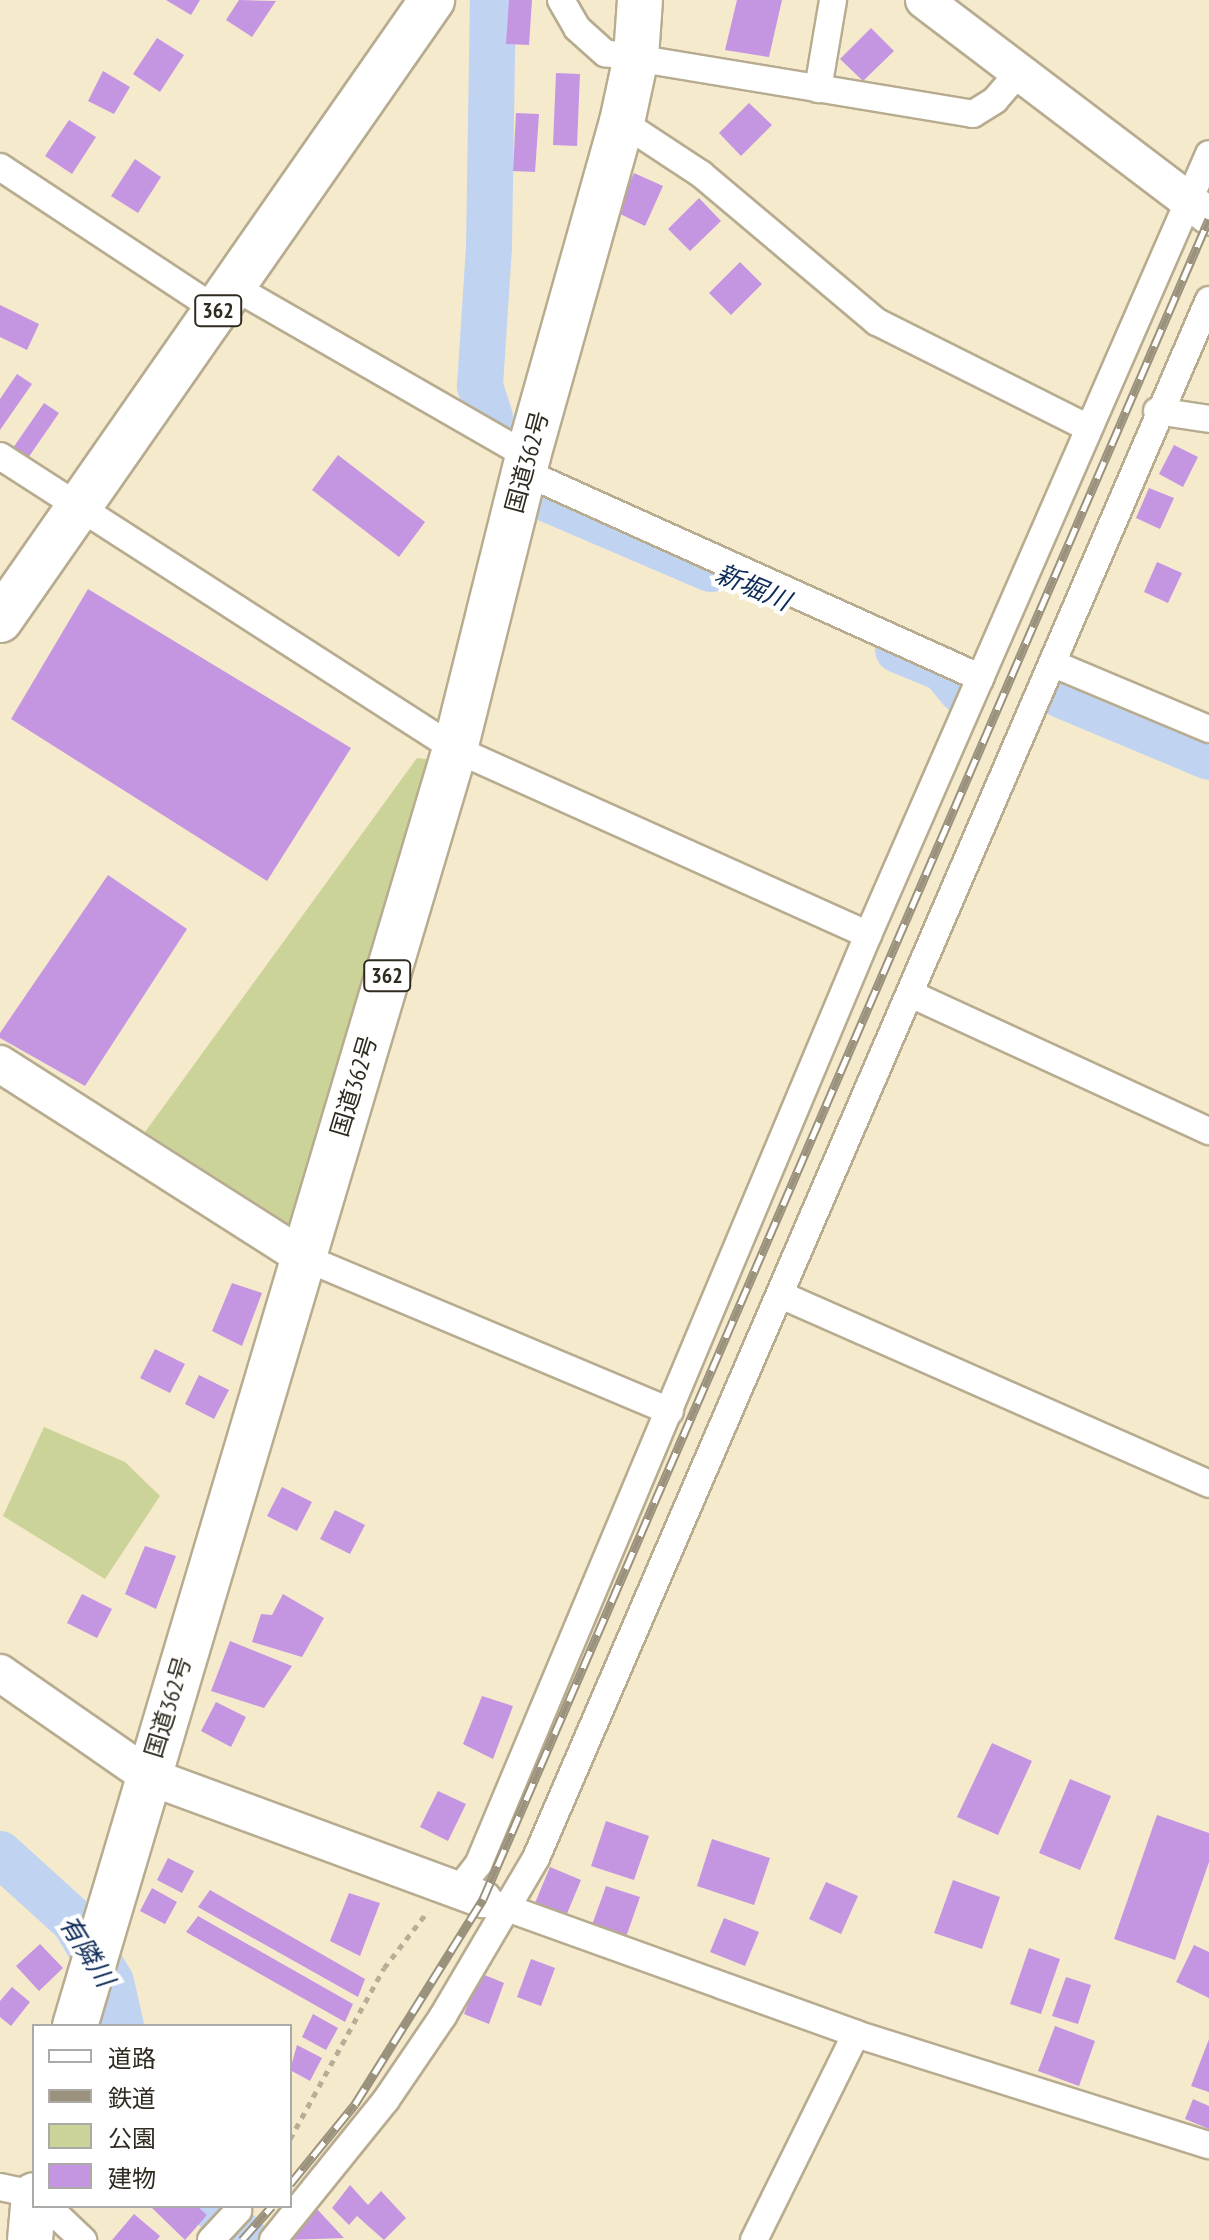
<!DOCTYPE html>
<html>
<head>
<meta charset="utf-8">
<style>
  body { margin:0 }
  #map { position:relative; width:1209px; height:2240px; overflow:hidden; background:#f6eacd; font-family:"PT Sans Narrow","Noto Sans JP",sans-serif }
  div>[style] { position:absolute }
  [style*='--x'] { left:calc(var(--x)*1px); top:calc(var(--y)*1px); width:calc(var(--w)*1px); rotate:calc(var(--a)*1deg) }
  .green>* { inset:0; background:#ccd398 }
  .river>* { height:46px; margin:-23px; padding:0 23px; transform-origin:23px; border-radius:23px; background:#c0d4f2 }
  .building>* { inset:0; background:#c495e1 }
  .path>* { height:5px; margin-top:-2.5px; transform-origin:0; background:repeating-linear-gradient(90deg,#b8ae97 0 6px,transparent 0 12px) }
  .roads { filter:drop-shadow(2px 0 #b7ac90) drop-shadow(-2px 0 #b7ac90) drop-shadow(0 2px #b7ac90) drop-shadow(0 -2px #b7ac90) }
  .street>* { height:26px; margin:-13px; padding:0 13px; transform-origin:13px; border-radius:13px; background:#fff }
  .secondary>* { height:36px; margin:-18px; padding:0 18px; transform-origin:18px; border-radius:18px; background:#fff }
  .highway>* { height:44px; margin:-22px; padding:0 22px; transform-origin:22px; border-radius:22px; background:#fff }
  .rail>* { height:9px; margin-top:-4.5px; transform-origin:0; background:repeating-linear-gradient(90deg,#fff 0 18px,#9b927d 0 36px); box-sizing:border-box; border-block:2px solid #9b927d }
  span { translate:-50% -50%; white-space:nowrap; text-align:center; line-height:1.15; -webkit-text-stroke:8px #fff; paint-order:stroke }
  .shield-label span { padding:2px 6px; background:#fff; border:2px solid; border-radius:6px; -webkit-text-stroke-width:0 }
  .shield-label { font-size:22px; color:#302b20; font-weight:700 }
  .street-label { font-size:24px; color:#302b20 }
  .water-label { font-size:26px; color:#0c2a57; font-style:italic }
  .legend { position:absolute; left:32px; top:2024px; width:260px; height:184px; box-sizing:border-box; background:#fff; border:2px solid #acaaa6; margin:0; padding:10px 14px; list-style:none; font-size:24px; color:#302b20 }
  .legend li { display:flex; align-items:center; gap:16px; height:40px }
  .legend b { width:40px; border:2px solid #acaaa6 }
</style>
</head>
<body>
<div id="map">
  <div class="green">
    <div style="clip-path:polygon(417px 758px,450px 762px,294px 1227px,145px 1132px)"></div>
    <div style="clip-path:polygon(44px 1427px,125px 1462px,160px 1496px,105px 1579px,3px 1516px)"></div>
  </div>
  <div class="river">
    <div style="--x:490;--y:417;--w:33;--a:-108"></div>
    <div style="--x:480;--y:386;--w:139;--a:-86.3"></div>
    <div style="--x:489;--y:247;--w:247;--a:-89.1"></div>
    <div style="--x:538;--y:495;--w:188;--a:23.2"></div>
    <div style="--x:898;--y:650;--w:50;--a:22.4"></div>
    <div style="--x:944;--y:669;--w:27;--a:51"></div>
    <div style="--x:1061;--y:695;--w:160;--a:22.7"></div>
    <div style="--x:0;--y:1854;--w:100;--a:42.2"></div>
    <div style="--x:74;--y:1921;--w:71;--a:58.8"></div>
    <div style="--x:111;--y:1982;--w:45;--a:77.2"></div>
    <div style="--x:212;--y:2206;--w:48;--a:45"></div>
  </div>
  <div class="building">
    <div style="clip-path:polygon(166px 0,200px 0,191px 15px)"></div>
    <div style="clip-path:polygon(239px 0,276px 1px,252px 37px,226px 20px)"></div>
    <div style="clip-path:polygon(509px 0,532px 0,529px 45px,506px 44px)"></div>
    <div style="clip-path:polygon(737px 0,782px 0,769px 57px,725px 50px)"></div>
    <div style="clip-path:polygon(871px 28px,894px 51px,863px 81px,840px 59px)"></div>
    <div style="clip-path:polygon(157px 38px,184px 55px,160px 92px,133px 74px)"></div>
    <div style="clip-path:polygon(103px 71px,130px 87px,114px 114px,88px 101px)"></div>
    <div style="clip-path:polygon(556px 73px,580px 74px,577px 146px,553px 145px)"></div>
    <div style="clip-path:polygon(749px 103px,772px 125px,741px 156px,719px 133px)"></div>
    <div style="clip-path:polygon(516px 113px,539px 114px,535px 172px,513px 171px)"></div>
    <div style="clip-path:polygon(69px 120px,96px 137px,72px 174px,45px 156px)"></div>
    <div style="clip-path:polygon(135px 159px,161px 177px,138px 213px,111px 196px)"></div>
    <div style="clip-path:polygon(634px 173px,663px 186px,645px 226px,616px 212px)"></div>
    <div style="clip-path:polygon(699px 198px,721px 221px,690px 251px,668px 229px)"></div>
    <div style="clip-path:polygon(740px 262px,762px 284px,731px 315px,709px 293px)"></div>
    <div style="clip-path:polygon(0 305px,39px 324px,27px 350px,0 337px)"></div>
    <div style="clip-path:polygon(17px 374px,32px 384px,0 430px,0 399px)"></div>
    <div style="clip-path:polygon(44px 403px,59px 413px,28px 458px,13px 448px)"></div>
    <div style="clip-path:polygon(1174px 445px,1198px 457px,1183px 487px,1159px 474px)"></div>
    <div style="clip-path:polygon(338px 455px,425px 522px,399px 557px,312px 490px)"></div>
    <div style="clip-path:polygon(1149px 488px,1174px 498px,1160px 529px,1136px 518px)"></div>
    <div style="clip-path:polygon(1157px 562px,1182px 573px,1168px 603px,1144px 592px)"></div>
    <div style="clip-path:polygon(88px 589px,351px 748px,267px 881px,11px 719px)"></div>
    <div style="clip-path:polygon(108px 875px,187px 929px,85px 1086px,0 1038px,0 1033px)"></div>
    <div style="clip-path:polygon(232px 1283px,262px 1293px,242px 1346px,212px 1331px)"></div>
    <div style="clip-path:polygon(155px 1349px,185px 1364px,170px 1393px,140px 1378px)"></div>
    <div style="clip-path:polygon(199px 1375px,229px 1390px,214px 1419px,185px 1404px)"></div>
    <div style="clip-path:polygon(282px 1487px,312px 1502px,297px 1531px,267px 1516px)"></div>
    <div style="clip-path:polygon(335px 1510px,365px 1525px,350px 1554px,320px 1539px)"></div>
    <div style="clip-path:polygon(145px 1546px,176px 1556px,156px 1609px,125px 1594px)"></div>
    <div style="clip-path:polygon(82px 1594px,112px 1609px,97px 1638px,67px 1623px)"></div>
    <div style="clip-path:polygon(283px 1594px,324px 1618px,302px 1657px,252px 1642px,261px 1614px,272px 1615px)"></div>
    <div style="clip-path:polygon(230px 1641px,292px 1666px,264px 1708px,211px 1691px)"></div>
    <div style="clip-path:polygon(482px 1696px,513px 1706px,493px 1759px,463px 1744px)"></div>
    <div style="clip-path:polygon(216px 1702px,246px 1717px,231px 1747px,201px 1731px)"></div>
    <div style="clip-path:polygon(992px 1743px,1032px 1761px,998px 1835px,957px 1817px)"></div>
    <div style="clip-path:polygon(1070px 1779px,1111px 1796px,1080px 1870px,1039px 1853px)"></div>
    <div style="clip-path:polygon(438px 1791px,466px 1804px,448px 1841px,420px 1827px)"></div>
    <div style="clip-path:polygon(1157px 1815px,1209px 1833px,1209px 1862px,1175px 1960px,1114px 1939px)"></div>
    <div style="clip-path:polygon(606px 1821px,649px 1836px,634px 1880px,591px 1866px)"></div>
    <div style="clip-path:polygon(712px 1839px,770px 1858px,754px 1905px,697px 1886px)"></div>
    <div style="clip-path:polygon(168px 1858px,194px 1871px,182px 1893px,157px 1880px)"></div>
    <div style="clip-path:polygon(550px 1867px,581px 1880px,566px 1916px,535px 1903px)"></div>
    <div style="clip-path:polygon(953px 1880px,1000px 1897px,982px 1949px,934px 1933px)"></div>
    <div style="clip-path:polygon(826px 1882px,858px 1896px,841px 1934px,809px 1919px)"></div>
    <div style="clip-path:polygon(606px 1886px,640px 1897px,626px 1937px,592px 1925px)"></div>
    <div style="clip-path:polygon(152px 1888px,177px 1902px,165px 1924px,140px 1911px)"></div>
    <div style="clip-path:polygon(210px 1890px,365px 1979px,358px 1997px,198px 1907px)"></div>
    <div style="clip-path:polygon(349px 1893px,380px 1903px,360px 1956px,330px 1941px)"></div>
    <div style="clip-path:polygon(198px 1916px,353px 2004px,345px 2022px,186px 1932px)"></div>
    <div style="clip-path:polygon(724px 1918px,759px 1932px,745px 1966px,710px 1952px)"></div>
    <div style="clip-path:polygon(40px 1944px,63px 1968px,39px 1991px,16px 1966px)"></div>
    <div style="clip-path:polygon(1194px 1945px,1209px 1952px,1209px 1998px,1176px 1982px)"></div>
    <div style="clip-path:polygon(1029px 1948px,1060px 1959px,1041px 2014px,1010px 2004px)"></div>
    <div style="clip-path:polygon(531px 1959px,555px 1968px,541px 2006px,517px 1997px)"></div>
    <div style="clip-path:polygon(480px 1973px,504px 1983px,489px 2024px,464px 2014px)"></div>
    <div style="clip-path:polygon(1066px 1977px,1091px 1985px,1078px 2024px,1052px 2016px)"></div>
    <div style="clip-path:polygon(12px 1987px,30px 2002px,11px 2026px,0 2017px,0 2001px)"></div>
    <div style="clip-path:polygon(313px 2014px,338px 2028px,326px 2050px,302px 2037px)"></div>
    <div style="clip-path:polygon(1055px 2026px,1095px 2041px,1079px 2086px,1038px 2071px)"></div>
    <div style="clip-path:polygon(1209px 2039px,1209px 2092px,1191px 2086px)"></div>
    <div style="clip-path:polygon(297px 2045px,322px 2058px,310px 2081px,290px 2070px)"></div>
    <div style="clip-path:polygon(1193px 2099px,1209px 2106px,1209px 2129px,1185px 2119px)"></div>
    <div style="clip-path:polygon(350px 2185px,368px 2205px,381px 2191px,406px 2218px,384px 2240px,357px 2216px,349px 2225px,332px 2208px)"></div>
    <div style="clip-path:polygon(150px 2206px,197px 2206px,207px 2215px,185px 2240px)"></div>
    <div style="clip-path:polygon(316px 2208px,344px 2238px,287px 2240px)"></div>
    <div style="clip-path:polygon(134px 2214px,160px 2236px,157px 2240px,112px 2240px)"></div>
  </div>
  <div class="path">
    <div style="--x:290;--y:2139;--w:195;--a:-61.2"></div>
    <div style="--x:384;--y:1968;--w:72;--a:-52.3"></div>
  </div>
  <div class="roads">
    <div class="street">
      <div style="--x:561;--y:0;--w:32;--a:60"></div>
      <div style="--x:577;--y:28;--w:38;--a:42"></div>
      <div style="--x:605;--y:53;--w:373;--a:9.4"></div>
      <div style="--x:973;--y:114;--w:26;--a:-32"></div>
      <div style="--x:995;--y:100;--w:37;--a:-49"></div>
      <div style="--x:818;--y:89;--w:90;--a:-80.4"></div>
      <div style="--x:622;--y:122;--w:95;--a:33.4"></div>
      <div style="--x:701;--y:174;--w:230;--a:40.1"></div>
      <div style="--x:877;--y:322;--w:235;--a:26.6"></div>
      <div style="--x:0;--y:167;--w:261;--a:33.4"></div>
      <div style="--x:234;--y:287;--w:339;--a:29.9"></div>
      <div style="--x:1157;--y:411;--w:53;--a:8.7"></div>
      <div style="--x:0;--y:456;--w:541;--a:32.78"></div>
      <div style="--x:455;--y:749;--w:453;--a:24.2"></div>
      <div style="--x:524;--y:472;--w:501;--a:24.26"></div>
      <div style="--x:1054;--y:664;--w:168;--a:22.8"></div>
      <div style="--x:913;--y:995;--w:326;--a:24.7"></div>
      <div style="--x:303;--y:1257;--w:398;--a:22.8"></div>
      <div style="--x:781;--y:1295;--w:468;--a:23.8"></div>
      <div style="--x:459;--y:1889;--w:31;--a:-52"></div>
      <div style="--x:478;--y:1865;--w:1008;--a:-67.25"></div>
      <div style="--x:868;--y:935;--w:852;--a:-66.41"></div>
      <div style="--x:493;--y:1903;--w:386;--a:19.8"></div>
      <div style="--x:856;--y:2034;--w:370;--a:17.5"></div>
      <div style="--x:0;--y:2187;--w:35;--a:12"></div>
      <div style="--x:47;--y:2206;--w:50;--a:43.4"></div>
      <div style="--x:211;--y:2240;--w:40;--a:-47"></div>
      <div style="--x:273;--y:2240;--w:180;--a:-51.1"></div>
      <div style="--x:386;--y:2100;--w:102;--a:-55.8"></div>
      <div style="--x:443;--y:2016;--w:183;--a:-59.5"></div>
      <div style="--x:536;--y:1858;--w:1697;--a:-66.64"></div>
      <div style="--x:754;--y:2240;--w:230;--a:-63.7"></div>
    </div>
    <div class="secondary">
      <div style="--x:924;--y:0;--w:358;--a:37.2"></div>
      <div style="--x:0;--y:1064;--w:359;--a:32.5"></div>
      <div style="--x:0;--y:1673;--w:180;--a:34.8"></div>
      <div style="--x:148;--y:1776;--w:357;--a:20.2"></div>
    </div>
    <div class="highway">
      <div style="--x:0;--y:620;--w:756;--a:-55.13"></div>
      <div style="--x:75;--y:2026;--w:1332;--a:-73.43"></div>
      <div style="--x:455;--y:749;--w:302;--a:-76"></div>
      <div style="--x:528;--y:456;--w:347;--a:-74.3"></div>
      <div style="--x:622;--y:122;--w:66;--a:-77.8"></div>
      <div style="--x:636;--y:57;--w:57;--a:-86"></div>
      <div style="--x:30;--y:2240;--w:45;--a:-84.9"></div>
    </div>
  </div>
  <div class="rail">
    <div style="--x:290;--y:2184;--w:103;--a:-50.9"></div>
    <div style="--x:355;--y:2104;--w:242;--a:-58"></div>
    <div style="--x:483;--y:1899;--w:1830;--a:-66.63"></div>
    <div style="--x:242;--y:2240;--w:45;--a:-48.6"></div>
  </div>
  <div class="shield-label">
    <span style="left:218px;top:311px">362</span>
    <span style="left:387px;top:976px">362</span>
  </div>
  <div class="street-label">
    <span style="left:527px;top:462px;rotate:-75deg">国道362号</span>
    <span style="left:354px;top:1086px;rotate:-73deg">国道362号</span>
    <span style="left:168px;top:1707px;rotate:-73deg">国道362号</span>
  </div>
  <div class="water-label">
    <span style="left:753px;top:587px;rotate:23deg">新堀川</span>
    <span style="left:87px;top:1951px;rotate:58deg">有隣川</span>
  </div>
  <ul class="legend">
  <li><b style="height:10px;background:#fff"></b>道路</li>
  <li><b style="height:10px;background:#9b927d"></b>鉄道</li>
  <li><b style="height:22px;background:#ccd398"></b>公園</li>
  <li><b style="height:22px;background:#c495e1"></b>建物</li>
  </ul>
</div>
</body>
</html>
